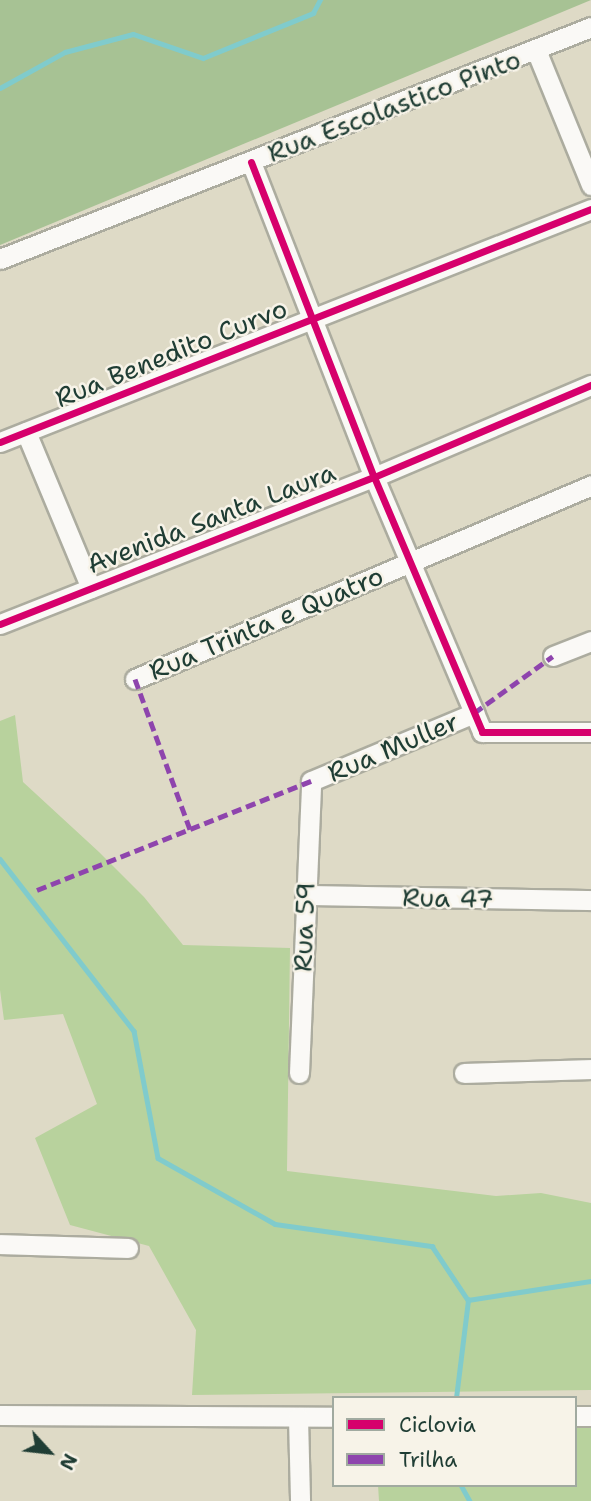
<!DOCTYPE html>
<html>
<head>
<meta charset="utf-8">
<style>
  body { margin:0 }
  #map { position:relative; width:591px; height:1501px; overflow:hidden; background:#dedac6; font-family:"Shantell Sans",sans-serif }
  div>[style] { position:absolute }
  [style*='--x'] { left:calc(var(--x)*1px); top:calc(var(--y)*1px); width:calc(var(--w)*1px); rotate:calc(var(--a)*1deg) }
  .green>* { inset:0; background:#b8d29d }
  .forest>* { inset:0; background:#a7c294 }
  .stream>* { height:4.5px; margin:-2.25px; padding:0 2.25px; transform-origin:2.25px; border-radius:2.25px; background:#80cbcc }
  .roads { filter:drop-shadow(2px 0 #acac9f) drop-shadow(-2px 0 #acac9f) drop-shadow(0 2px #acac9f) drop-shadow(0 -2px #acac9f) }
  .minor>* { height:19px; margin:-9.5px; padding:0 9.5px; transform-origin:9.5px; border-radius:9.5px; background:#faf9f6 }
  .quiet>* { height:5px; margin-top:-2.5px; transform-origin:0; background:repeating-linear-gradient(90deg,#8e44ad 0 10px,transparent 0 15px) }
  .cycleway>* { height:7px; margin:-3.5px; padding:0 3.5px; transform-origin:3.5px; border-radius:3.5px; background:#d6006c }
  span { translate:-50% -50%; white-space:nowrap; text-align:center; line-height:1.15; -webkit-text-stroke:5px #f7f3e8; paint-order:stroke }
  .street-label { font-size:26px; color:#1f3d34 }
  .legend { position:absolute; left:332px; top:1396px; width:245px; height:91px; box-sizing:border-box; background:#f7f3e8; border:2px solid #a1aaa0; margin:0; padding:9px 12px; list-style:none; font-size:21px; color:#1f3d34 }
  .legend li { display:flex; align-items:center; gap:14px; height:35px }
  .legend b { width:35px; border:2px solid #a1aaa0 }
  .north { position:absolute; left:14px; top:1417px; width:70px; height:70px; -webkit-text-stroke:5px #f7f3e8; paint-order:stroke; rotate:117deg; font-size:19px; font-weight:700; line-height:28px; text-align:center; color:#1f3d34 }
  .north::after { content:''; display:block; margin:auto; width:24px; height:32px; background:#1f3d34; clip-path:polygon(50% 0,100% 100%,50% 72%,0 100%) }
</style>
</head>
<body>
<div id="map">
  <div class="green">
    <div style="clip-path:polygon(15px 715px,23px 782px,99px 852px,144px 897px,183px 945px,290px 948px,287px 1171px,496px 1196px,541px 1193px,591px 1203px,591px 1390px,192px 1395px,196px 1330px,149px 1246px,70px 1225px,35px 1138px,97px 1104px,63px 1014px,4px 1020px,0 990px,0 721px)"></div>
    <div style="clip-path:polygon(575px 1425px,591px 1425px,591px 1501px,379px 1501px,378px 1485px,575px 1485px)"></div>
  </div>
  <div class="forest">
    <div style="clip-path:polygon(0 0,591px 0,0 245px)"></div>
  </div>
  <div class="stream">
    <div style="--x:0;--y:88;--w:74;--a:-29"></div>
    <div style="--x:65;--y:52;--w:70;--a:-14.8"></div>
    <div style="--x:133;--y:34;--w:74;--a:18.9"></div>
    <div style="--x:203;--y:58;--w:119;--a:-22.2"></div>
    <div style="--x:313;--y:13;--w:15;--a:-62"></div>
    <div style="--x:0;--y:859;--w:218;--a:52.1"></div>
    <div style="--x:134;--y:1031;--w:129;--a:79.3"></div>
    <div style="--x:158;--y:1158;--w:134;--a:29.4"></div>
    <div style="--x:275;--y:1224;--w:159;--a:8"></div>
    <div style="--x:432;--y:1246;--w:65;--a:56.3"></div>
    <div style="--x:468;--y:1300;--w:124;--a:-8.8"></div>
    <div style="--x:456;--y:1398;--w:99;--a:-83"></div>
    <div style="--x:461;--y:1485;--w:18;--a:61"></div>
  </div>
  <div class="roads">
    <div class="minor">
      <div style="--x:536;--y:50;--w:146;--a:67.8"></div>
      <div style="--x:251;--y:162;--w:338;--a:68.7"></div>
      <div style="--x:374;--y:477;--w:277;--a:67"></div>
      <div style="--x:482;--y:732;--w:109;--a:0"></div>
      <div style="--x:0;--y:259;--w:635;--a:-21.43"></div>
      <div style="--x:26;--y:432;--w:169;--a:67.4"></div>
      <div style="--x:0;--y:442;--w:635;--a:-21.52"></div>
      <div style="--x:0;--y:624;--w:402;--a:-21.5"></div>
      <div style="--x:374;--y:477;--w:236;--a:-23"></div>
      <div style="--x:553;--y:656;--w:41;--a:-21.5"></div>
      <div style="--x:135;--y:679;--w:496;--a:-23"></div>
      <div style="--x:305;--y:895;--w:286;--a:1"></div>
      <div style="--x:299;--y:1073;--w:292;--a:-87.6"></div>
      <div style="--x:311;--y:781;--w:177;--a:-22.6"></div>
      <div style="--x:464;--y:1073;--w:127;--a:-1.8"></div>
      <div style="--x:0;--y:1244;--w:128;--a:1.8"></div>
      <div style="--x:0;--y:1415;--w:334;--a:0.3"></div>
      <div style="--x:575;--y:1416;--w:16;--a:0"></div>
      <div style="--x:298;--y:1417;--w:84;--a:88.6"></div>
    </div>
  </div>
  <div class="quiet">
    <div style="--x:135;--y:679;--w:160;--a:69.9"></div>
    <div style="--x:474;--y:713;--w:97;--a:-35.8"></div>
    <div style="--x:37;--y:890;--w:295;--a:-21.7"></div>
  </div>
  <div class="cycleway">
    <div style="--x:251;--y:162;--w:338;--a:68.7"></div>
    <div style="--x:374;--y:477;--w:277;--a:67"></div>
    <div style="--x:482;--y:732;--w:109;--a:0"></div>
    <div style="--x:0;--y:442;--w:635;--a:-21.52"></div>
    <div style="--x:0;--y:624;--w:402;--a:-21.5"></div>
    <div style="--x:374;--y:477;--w:236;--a:-23"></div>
  </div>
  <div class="street-label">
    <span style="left:394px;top:106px;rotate:-21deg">Rua Escolastico Pinto</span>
    <span style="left:171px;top:353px;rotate:-22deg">Rua Benedito Curvo</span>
    <span style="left:211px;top:518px;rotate:-21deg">Avenida Santa Laura</span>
    <span style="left:266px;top:623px;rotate:-23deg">Rua Trinta e Quatro</span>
    <span style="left:393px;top:747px;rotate:-23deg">Rua Muller</span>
    <span style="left:448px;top:898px;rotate:1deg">Rua 47</span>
    <span style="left:304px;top:927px;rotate:-88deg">Rua 59</span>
  </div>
  <ul class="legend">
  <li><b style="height:9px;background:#d6006c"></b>Ciclovia</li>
  <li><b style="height:9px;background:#8e44ad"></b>Trilha</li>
  </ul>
  <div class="north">N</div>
</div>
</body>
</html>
